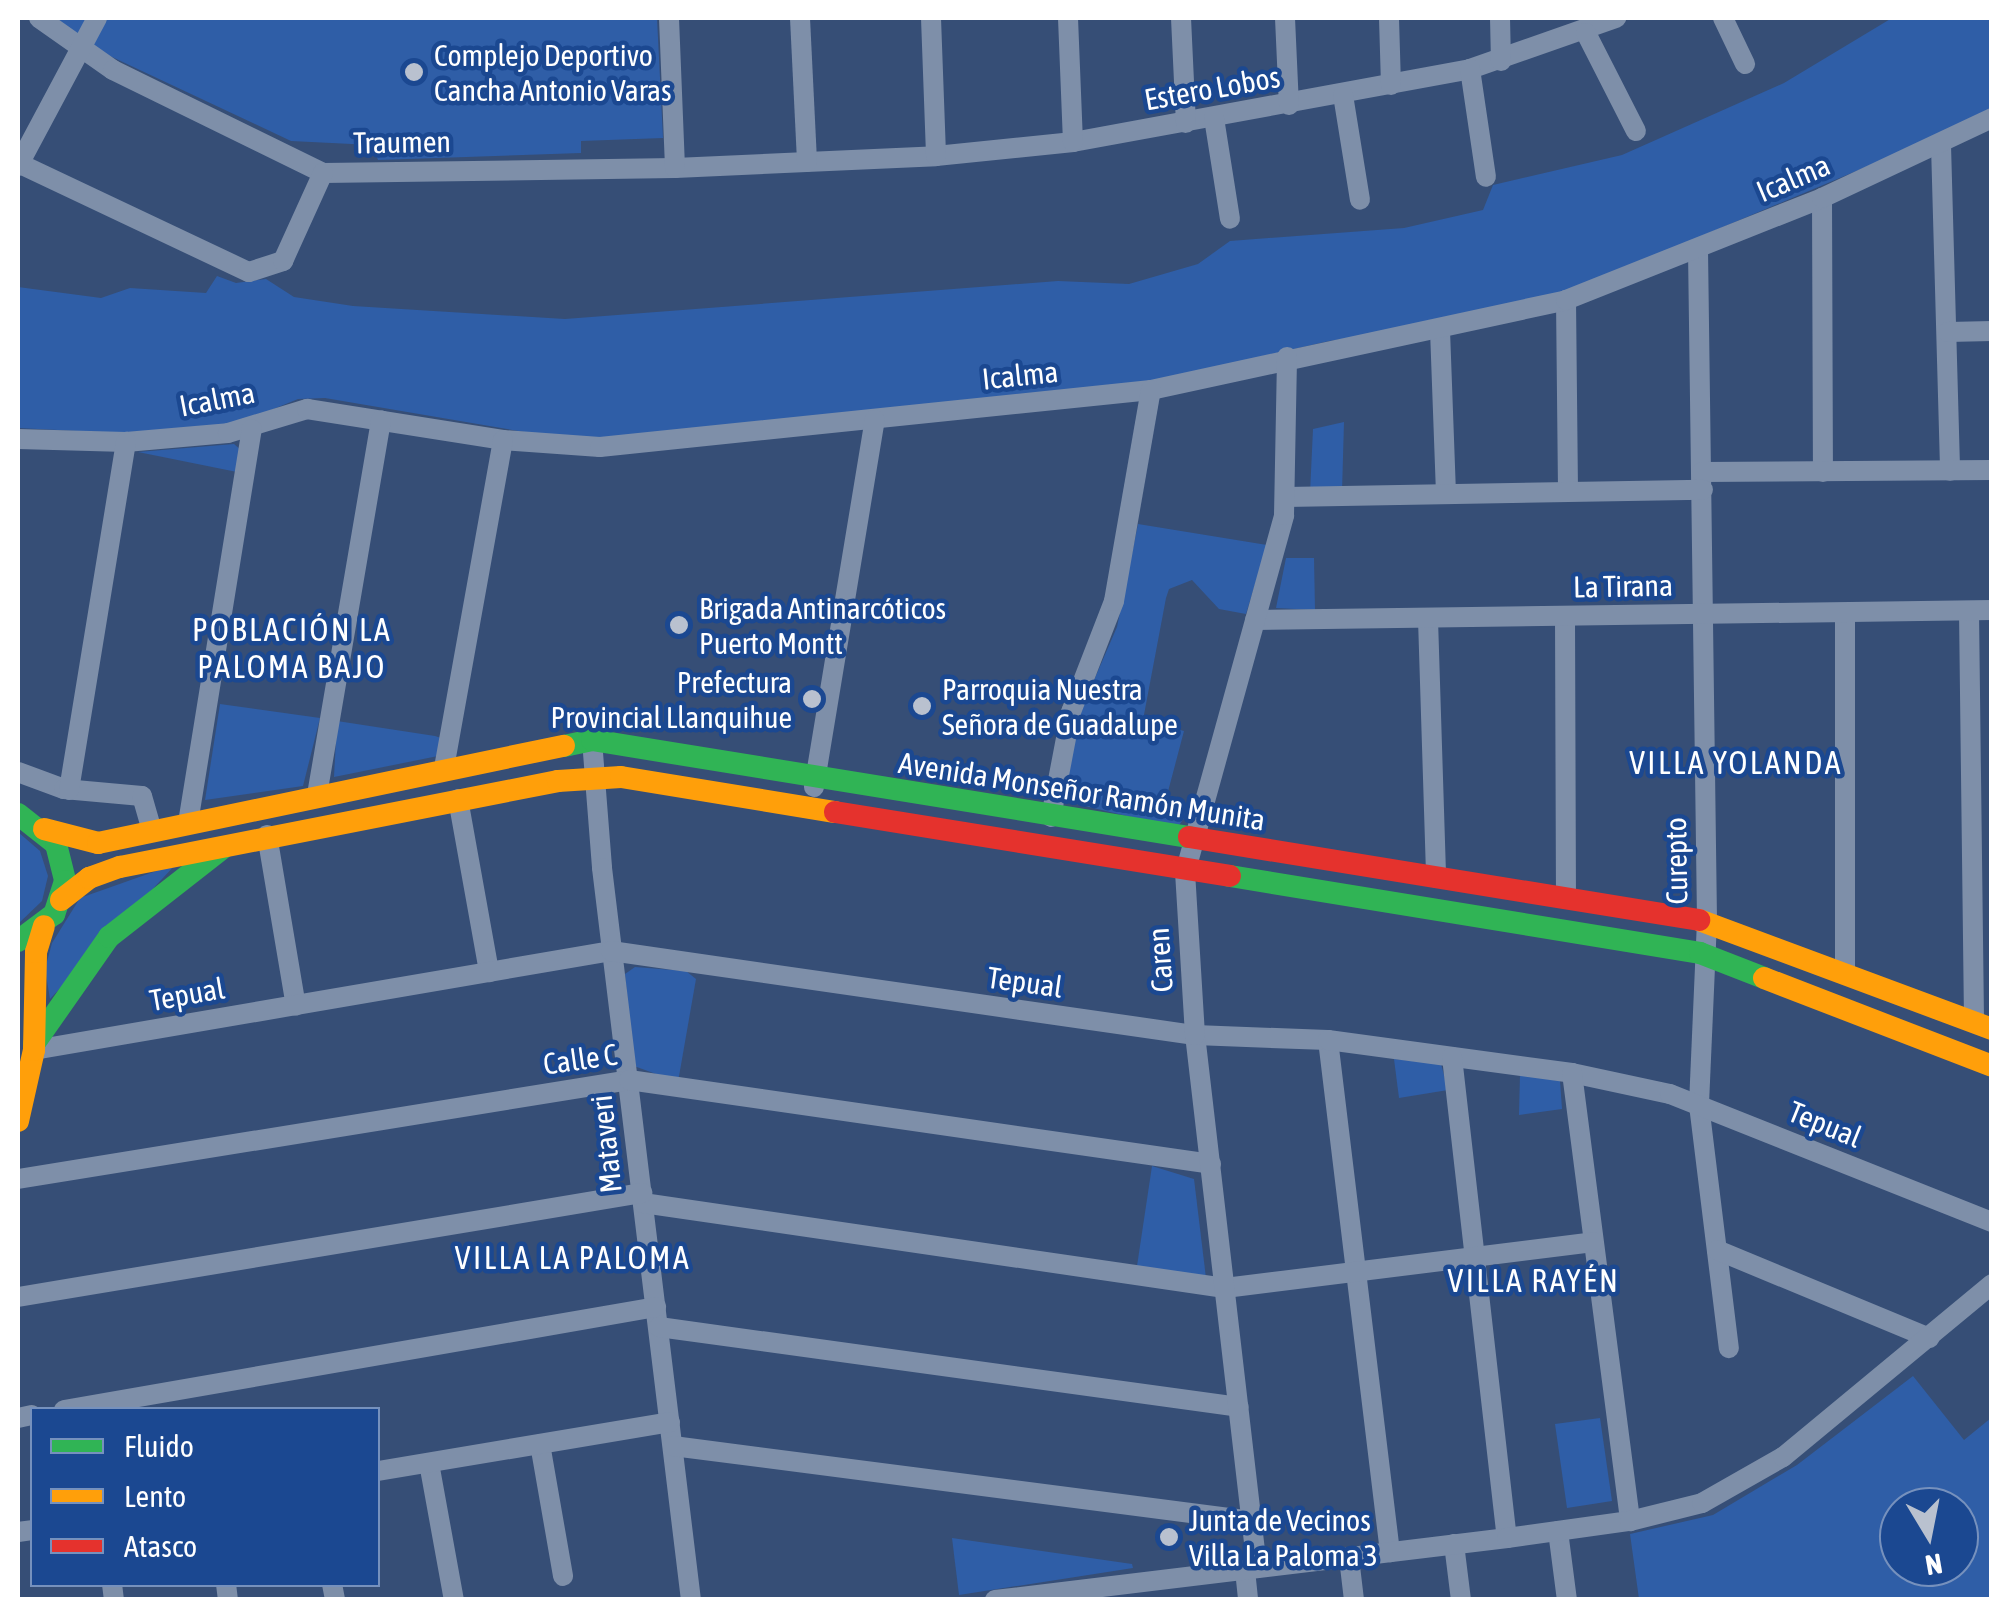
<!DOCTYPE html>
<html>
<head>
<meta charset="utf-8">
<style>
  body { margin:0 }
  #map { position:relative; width:2009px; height:1617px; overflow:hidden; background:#364e76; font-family:"Asap Condensed",sans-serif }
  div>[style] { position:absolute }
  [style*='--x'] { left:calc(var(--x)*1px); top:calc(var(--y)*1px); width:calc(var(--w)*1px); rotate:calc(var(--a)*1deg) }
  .green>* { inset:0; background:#2f5ea7 }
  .street>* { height:20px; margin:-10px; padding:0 10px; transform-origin:10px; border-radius:10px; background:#7e8fa9 }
  .fast>* { height:22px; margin:-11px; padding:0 11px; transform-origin:11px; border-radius:11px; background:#30b455 }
  .slow>* { height:22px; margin:-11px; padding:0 11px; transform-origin:11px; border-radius:11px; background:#ff9f0a }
  .jam>* { height:22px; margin:-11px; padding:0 11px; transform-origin:11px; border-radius:11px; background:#e5322d }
  .dots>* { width:28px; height:28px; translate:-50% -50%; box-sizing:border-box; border:5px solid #1b4891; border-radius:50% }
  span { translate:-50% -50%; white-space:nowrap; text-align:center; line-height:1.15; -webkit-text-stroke:9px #1b4891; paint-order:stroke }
  .poi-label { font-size:30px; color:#fff }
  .left { translate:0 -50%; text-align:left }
  .right { translate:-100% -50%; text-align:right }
  .street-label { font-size:30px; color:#fff }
  .neighbourhood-label { font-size:32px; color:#fff; letter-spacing:2.5px }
  .frame { position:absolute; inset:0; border:20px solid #fff; pointer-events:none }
  .legend { position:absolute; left:30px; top:1407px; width:350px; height:180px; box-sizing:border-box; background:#1b4891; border:2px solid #7691bd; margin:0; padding:12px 18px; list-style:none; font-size:30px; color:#fff }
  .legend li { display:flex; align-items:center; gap:20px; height:50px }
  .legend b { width:50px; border:2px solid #7691bd }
  .north { position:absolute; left:1879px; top:1487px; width:100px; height:100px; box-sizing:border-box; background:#1b4891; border:2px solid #7691bd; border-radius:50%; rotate:170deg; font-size:28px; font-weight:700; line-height:40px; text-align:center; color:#fff }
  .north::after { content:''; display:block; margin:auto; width:35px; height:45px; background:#b9c1cf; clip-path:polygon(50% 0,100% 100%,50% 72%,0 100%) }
</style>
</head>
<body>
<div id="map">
  <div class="green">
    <div style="clip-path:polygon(53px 18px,657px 18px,663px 138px,581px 141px,581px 153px,378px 160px,372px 145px,291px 141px,110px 56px)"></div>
    <div style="clip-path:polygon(1892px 18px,1991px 18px,1991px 108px,1937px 137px,1583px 286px,1437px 325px,1329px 341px,1150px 382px,577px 441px,325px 398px,298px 399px,237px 424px,118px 433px,18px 428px,18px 287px,101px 298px,130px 288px,206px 293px,217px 276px,236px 283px,266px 279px,294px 297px,353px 306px,565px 319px,1058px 281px,1129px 284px,1198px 264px,1230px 241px,1404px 228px,1483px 210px,1493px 185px,1622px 155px,1784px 83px)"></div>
    <div style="clip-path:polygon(1344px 422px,1342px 492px,1310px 493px,1313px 429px)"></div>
    <div style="clip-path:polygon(234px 444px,241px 450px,237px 472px,138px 452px)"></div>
    <div style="clip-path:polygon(1138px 524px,1267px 545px,1246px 614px,1219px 609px,1192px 580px,1169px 589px,1166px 598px,1143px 720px,1184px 731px,1165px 803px,1190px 810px,1177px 828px,1064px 801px,1078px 717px,1117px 627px)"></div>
    <div style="clip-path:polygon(1286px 558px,1314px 558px,1315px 610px,1276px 608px)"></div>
    <div style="clip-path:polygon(220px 704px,320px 718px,303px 786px,205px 800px)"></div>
    <div style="clip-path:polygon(337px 721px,435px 736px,441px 738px,438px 756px,334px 777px)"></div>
    <div style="clip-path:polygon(18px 832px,40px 851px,48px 876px,42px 901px,18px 924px)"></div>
    <div style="clip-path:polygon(176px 864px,50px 999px,45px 969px,52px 943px,80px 898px)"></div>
    <div style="clip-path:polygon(635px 967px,686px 971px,696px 979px,678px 1082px,634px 1066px,625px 974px)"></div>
    <div style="clip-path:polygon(1394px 1059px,1441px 1064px,1448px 1090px,1399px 1098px)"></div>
    <div style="clip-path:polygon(1520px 1075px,1560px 1081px,1562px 1109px,1519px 1115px)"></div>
    <div style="clip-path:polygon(1152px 1166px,1194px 1179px,1206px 1278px,1137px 1266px)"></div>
    <div style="clip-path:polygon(evenodd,1913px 1376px,1964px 1440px,1991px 1418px,1991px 1599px,1639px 1599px,1630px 1534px,1713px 1515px,1797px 1465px,1913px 1376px,1899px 1507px,1959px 1507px,1959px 1567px,1899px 1567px,1899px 1507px)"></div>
    <div style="clip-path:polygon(1600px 1418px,1612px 1501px,1567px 1508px,1555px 1424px)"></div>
    <div style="clip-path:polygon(952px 1538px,1132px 1564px,1133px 1568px,959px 1595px)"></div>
  </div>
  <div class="street">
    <div style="--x:39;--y:18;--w:90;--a:35.1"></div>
    <div style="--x:113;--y:70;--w:234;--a:26.1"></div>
    <div style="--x:323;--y:173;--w:352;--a:-0.8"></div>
    <div style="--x:675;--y:168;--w:261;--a:-2.6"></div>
    <div style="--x:936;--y:156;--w:138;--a:-5.8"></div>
    <div style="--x:1073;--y:142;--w:404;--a:-10.4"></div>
    <div style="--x:1470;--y:69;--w:155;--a:-19.3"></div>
    <div style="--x:669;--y:18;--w:150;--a:87.7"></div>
    <div style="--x:800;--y:18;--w:144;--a:87.2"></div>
    <div style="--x:931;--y:18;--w:138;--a:87.9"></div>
    <div style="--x:1068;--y:18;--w:124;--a:87.7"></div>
    <div style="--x:1181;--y:18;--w:105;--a:87.3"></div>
    <div style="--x:1285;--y:18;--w:87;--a:87.4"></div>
    <div style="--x:1389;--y:18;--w:67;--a:88.3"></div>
    <div style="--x:1500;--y:18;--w:43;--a:88.7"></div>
    <div style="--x:1723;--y:18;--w:51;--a:64.4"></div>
    <div style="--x:1586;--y:33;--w:110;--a:63"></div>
    <div style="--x:1470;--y:69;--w:109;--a:81.6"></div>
    <div style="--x:1343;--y:95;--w:106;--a:80.8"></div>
    <div style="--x:1214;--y:118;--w:102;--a:81"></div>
    <div style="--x:1941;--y:145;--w:326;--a:88.4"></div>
    <div style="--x:18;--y:163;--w:255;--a:25.3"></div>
    <div style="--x:249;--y:272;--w:36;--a:-18"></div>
    <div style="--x:283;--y:261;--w:97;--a:-65.6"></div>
    <div style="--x:18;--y:166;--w:168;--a:-61.9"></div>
    <div style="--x:1822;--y:198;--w:274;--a:89.8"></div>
    <div style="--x:1698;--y:250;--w:671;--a:89.23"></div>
    <div style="--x:1707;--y:921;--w:184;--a:92.5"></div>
    <div style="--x:1699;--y:1105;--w:245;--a:83"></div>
    <div style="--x:1566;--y:300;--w:191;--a:89.4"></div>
    <div style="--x:1440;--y:330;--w:163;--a:87.9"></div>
    <div style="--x:1948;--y:332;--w:44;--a:-1.3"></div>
    <div style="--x:18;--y:439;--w:108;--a:1.6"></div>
    <div style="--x:126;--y:442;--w:102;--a:-5"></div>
    <div style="--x:228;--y:433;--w:83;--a:-16.9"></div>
    <div style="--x:307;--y:409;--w:198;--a:9"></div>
    <div style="--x:503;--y:440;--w:97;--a:4.1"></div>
    <div style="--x:600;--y:447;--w:554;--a:-5.91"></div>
    <div style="--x:1151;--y:390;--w:425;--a:-12.2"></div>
    <div style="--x:1566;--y:300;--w:276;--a:-21.7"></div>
    <div style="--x:1822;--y:198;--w:188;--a:-25.2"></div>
    <div style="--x:1702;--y:472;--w:290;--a:-0.4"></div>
    <div style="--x:1286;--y:497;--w:417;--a:-1"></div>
    <div style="--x:1969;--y:611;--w:411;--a:89.3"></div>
    <div style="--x:1845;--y:613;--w:360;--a:90"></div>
    <div style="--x:1565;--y:617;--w:282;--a:89.8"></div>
    <div style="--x:1428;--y:619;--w:259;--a:88.2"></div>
    <div style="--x:1255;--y:620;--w:737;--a:-0.78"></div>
    <div style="--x:592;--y:740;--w:128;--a:85.5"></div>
    <div style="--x:602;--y:868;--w:737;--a:83.07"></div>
    <div style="--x:444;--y:768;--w:333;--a:-79.8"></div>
    <div style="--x:18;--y:772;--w:49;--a:20.3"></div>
    <div style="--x:64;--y:789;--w:78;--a:5.1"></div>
    <div style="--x:142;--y:796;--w:36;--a:74"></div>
    <div style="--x:814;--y:787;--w:372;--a:-80.6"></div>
    <div style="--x:69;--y:790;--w:353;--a:-80.7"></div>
    <div style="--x:317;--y:795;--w:380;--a:-80.3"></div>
    <div style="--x:458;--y:799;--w:176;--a:79.8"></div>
    <div style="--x:1051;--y:817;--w:107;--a:-79.2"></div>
    <div style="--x:1071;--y:712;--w:119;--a:-68.8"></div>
    <div style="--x:1114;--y:601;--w:214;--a:-80.1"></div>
    <div style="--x:188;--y:823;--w:399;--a:-80.8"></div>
    <div style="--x:267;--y:835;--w:173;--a:80.4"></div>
    <div style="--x:1328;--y:1040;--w:516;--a:83.1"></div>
    <div style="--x:34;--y:1050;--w:585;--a:-9.74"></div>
    <div style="--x:611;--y:951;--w:590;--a:8.19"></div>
    <div style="--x:1195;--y:1035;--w:133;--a:2.2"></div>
    <div style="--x:1328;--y:1040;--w:246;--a:7.7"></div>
    <div style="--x:1572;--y:1073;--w:100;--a:12.1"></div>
    <div style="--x:1670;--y:1094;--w:347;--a:21.7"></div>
    <div style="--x:1452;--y:1057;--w:484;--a:83.5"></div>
    <div style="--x:1572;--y:1073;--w:452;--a:82.6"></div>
    <div style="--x:18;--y:1179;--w:619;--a:-9.2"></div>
    <div style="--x:629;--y:1080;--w:588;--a:8.21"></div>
    <div style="--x:643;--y:1203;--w:588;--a:8.31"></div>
    <div style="--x:1225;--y:1288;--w:371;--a:-7.1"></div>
    <div style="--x:1717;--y:1250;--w:230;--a:22.5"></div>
    <div style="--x:18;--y:1297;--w:633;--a:-9.46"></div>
    <div style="--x:659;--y:1327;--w:585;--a:7.85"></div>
    <div style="--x:64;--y:1410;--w:601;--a:-9.87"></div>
    <div style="--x:18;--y:1418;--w:14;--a:-12"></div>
    <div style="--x:540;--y:1444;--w:134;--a:80.1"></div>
    <div style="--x:673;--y:1446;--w:584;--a:7.38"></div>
    <div style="--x:429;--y:1463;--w:139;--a:79.7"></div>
    <div style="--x:378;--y:1471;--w:296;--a:-9.5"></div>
    <div style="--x:1558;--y:1531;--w:70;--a:82.6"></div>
    <div style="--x:18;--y:1532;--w:14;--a:-8"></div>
    <div style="--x:1454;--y:1544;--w:56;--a:82.9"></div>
    <div style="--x:1349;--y:1558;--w:42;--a:83.2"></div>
    <div style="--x:1257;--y:1568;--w:537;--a:-96.63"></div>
    <div style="--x:1195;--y:1035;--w:162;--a:-93.5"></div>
    <div style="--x:1185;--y:873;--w:371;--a:-74.5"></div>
    <div style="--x:1284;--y:515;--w:158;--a:-88.9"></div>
    <div style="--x:1245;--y:1570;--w:30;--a:84"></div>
    <div style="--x:112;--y:1584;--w:16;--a:83"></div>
    <div style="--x:226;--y:1584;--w:16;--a:83"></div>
    <div style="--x:332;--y:1584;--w:16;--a:79"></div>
    <div style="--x:995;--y:1600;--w:516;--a:-6.9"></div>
    <div style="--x:1507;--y:1538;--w:124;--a:-7.9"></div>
    <div style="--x:1630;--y:1521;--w:74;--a:-14"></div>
    <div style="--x:1702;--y:1503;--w:93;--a:-29.6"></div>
    <div style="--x:1783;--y:1457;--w:271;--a:-39.6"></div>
  </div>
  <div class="fast">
    <div style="--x:564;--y:746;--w:29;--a:-12"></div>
    <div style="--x:592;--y:740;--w:605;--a:9.23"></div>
    <div style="--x:18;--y:814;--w:48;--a:38.3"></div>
    <div style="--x:56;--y:844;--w:38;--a:76"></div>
    <div style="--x:65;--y:881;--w:35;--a:108"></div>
    <div style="--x:54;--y:914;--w:45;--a:143.1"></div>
    <div style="--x:1230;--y:876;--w:476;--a:9.3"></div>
    <div style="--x:1700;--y:953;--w:69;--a:21.3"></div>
    <div style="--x:34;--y:1044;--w:131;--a:-55"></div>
    <div style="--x:109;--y:937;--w:146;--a:-38"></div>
  </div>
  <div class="slow">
    <div style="--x:44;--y:829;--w:56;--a:14.5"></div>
    <div style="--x:98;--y:843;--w:476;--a:-11.8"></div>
    <div style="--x:61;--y:900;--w:36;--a:-38"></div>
    <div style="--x:89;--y:878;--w:33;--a:-20"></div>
    <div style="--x:120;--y:867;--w:446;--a:-11.1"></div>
    <div style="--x:558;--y:781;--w:63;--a:-3.6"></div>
    <div style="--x:621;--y:777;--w:217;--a:9.3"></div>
    <div style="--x:1699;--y:920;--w:313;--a:20.4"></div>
    <div style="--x:1764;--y:978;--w:244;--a:21.1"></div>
    <div style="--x:18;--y:1121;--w:73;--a:-77.3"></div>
    <div style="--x:34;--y:1050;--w:98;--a:-88.8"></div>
    <div style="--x:36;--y:952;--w:27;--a:-73"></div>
  </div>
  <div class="jam">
    <div style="--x:835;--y:812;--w:400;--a:9.2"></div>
    <div style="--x:1189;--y:837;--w:517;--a:9.24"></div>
  </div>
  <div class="dots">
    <div style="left:414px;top:72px;background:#b9c1cf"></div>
    <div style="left:679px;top:625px;background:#b9c1cf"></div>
    <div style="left:812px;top:699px;background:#b9c1cf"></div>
    <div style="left:922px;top:706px;background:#b9c1cf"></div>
    <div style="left:1169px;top:1537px;background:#b9c1cf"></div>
  </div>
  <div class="poi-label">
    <span class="left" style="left:434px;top:72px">Complejo Deportivo<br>Cancha Antonio Varas</span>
    <span class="left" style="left:699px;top:625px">Brigada Antinarcóticos<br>Puerto Montt</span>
    <span class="right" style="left:792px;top:699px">Prefectura<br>Provincial Llanquihue</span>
    <span class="left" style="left:942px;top:706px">Parroquia Nuestra<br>Señora de Guadalupe</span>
    <span class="left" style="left:1189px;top:1537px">Junta de Vecinos<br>Villa La Paloma 3</span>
  </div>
  <div class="street-label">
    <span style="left:1212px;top:88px;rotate:-10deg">Estero Lobos</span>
    <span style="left:402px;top:142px;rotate:-1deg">Traumen</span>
    <span style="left:1793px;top:178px;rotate:-23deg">Icalma</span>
    <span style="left:1020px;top:375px;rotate:-6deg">Icalma</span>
    <span style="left:217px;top:399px;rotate:-11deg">Icalma</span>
    <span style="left:1623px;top:586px;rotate:-1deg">La Tirana</span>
    <span style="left:1082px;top:791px;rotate:9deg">Avenida Monseñor Ramón Munita</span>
    <span style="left:1676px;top:861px;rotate:-91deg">Curepto</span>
    <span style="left:1160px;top:960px;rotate:-94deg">Caren</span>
    <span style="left:1025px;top:982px;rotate:8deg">Tepual</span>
    <span style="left:187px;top:994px;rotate:-10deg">Tepual</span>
    <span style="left:580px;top:1059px;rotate:-8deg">Calle C</span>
    <span style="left:1825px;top:1124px;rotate:22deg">Tepual</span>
    <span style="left:606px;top:1144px;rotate:-96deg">Mataveri</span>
  </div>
  <div class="neighbourhood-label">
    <span style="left:292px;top:649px">POBLACIÓN LA<br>PALOMA BAJO</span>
    <span style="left:1736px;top:763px">VILLA YOLANDA</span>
    <span style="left:573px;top:1258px">VILLA LA PALOMA</span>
    <span style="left:1534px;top:1281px">VILLA RAYÉN</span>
  </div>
  <div class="frame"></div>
  <ul class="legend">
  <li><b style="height:12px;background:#30b455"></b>Fluido</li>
  <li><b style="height:12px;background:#ff9f0a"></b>Lento</li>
  <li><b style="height:12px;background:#e5322d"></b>Atasco</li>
  </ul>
  <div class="north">N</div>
</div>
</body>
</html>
